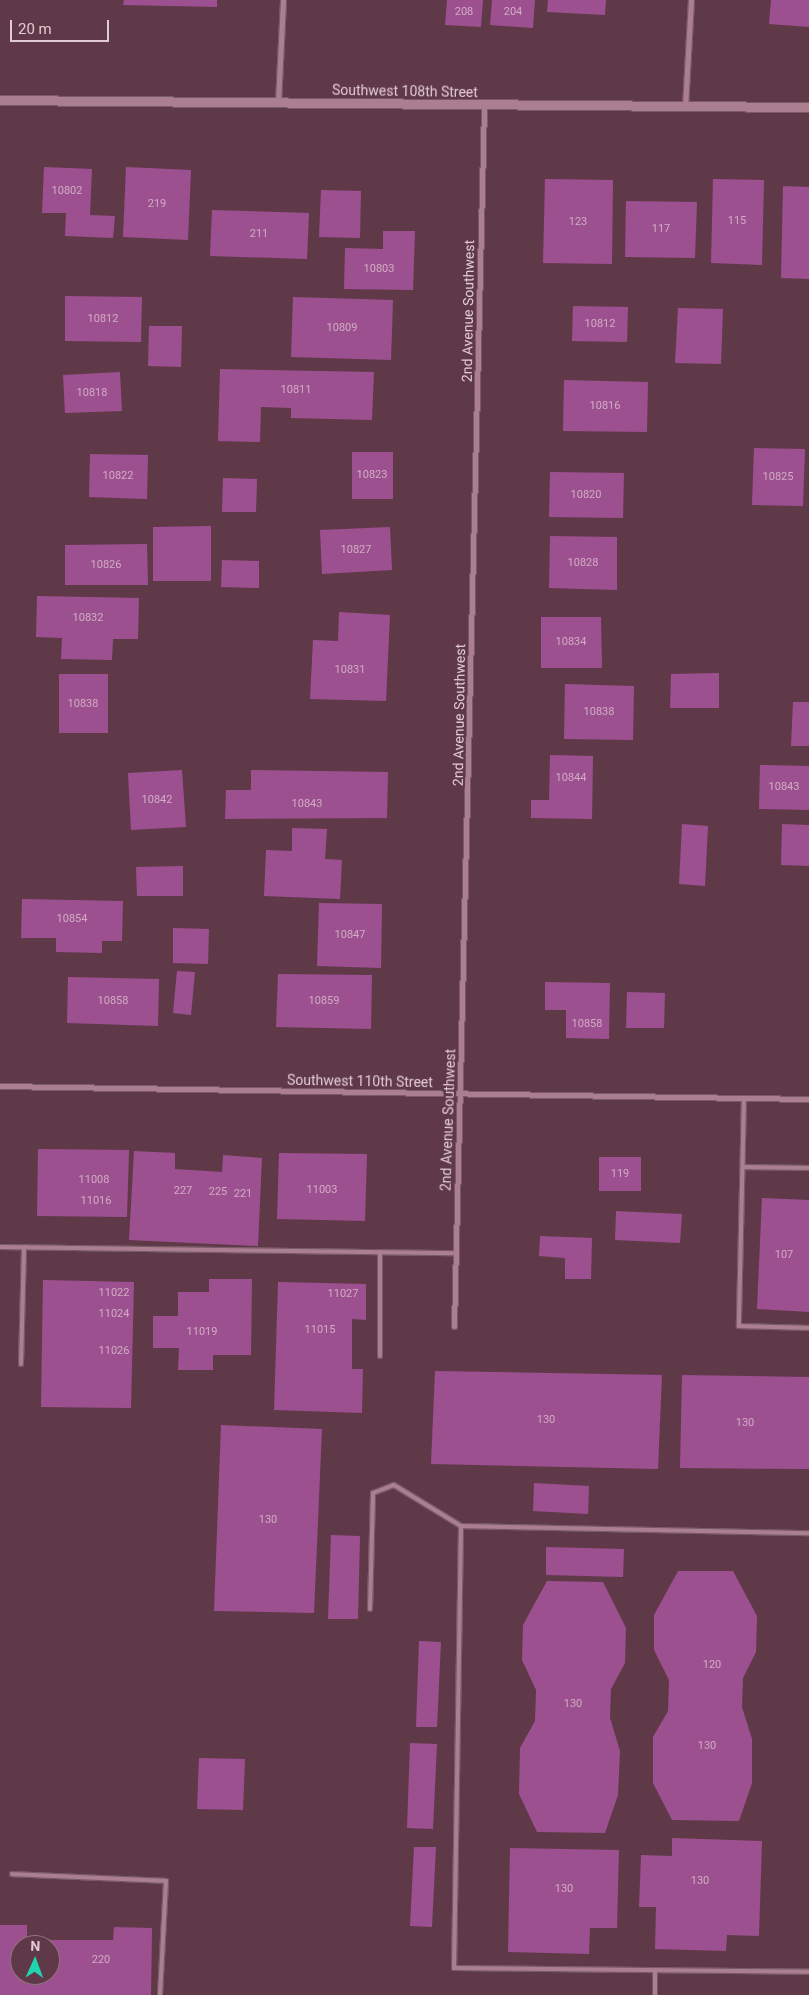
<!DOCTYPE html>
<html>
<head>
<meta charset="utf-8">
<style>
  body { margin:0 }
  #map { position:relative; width:809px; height:1995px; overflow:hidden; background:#603949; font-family:Roboto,sans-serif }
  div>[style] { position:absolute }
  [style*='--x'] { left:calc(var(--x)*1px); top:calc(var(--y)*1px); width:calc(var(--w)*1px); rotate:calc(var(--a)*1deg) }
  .building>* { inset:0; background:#9d5090 }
  .roads { filter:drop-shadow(1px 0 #795a66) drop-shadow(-1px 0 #795a66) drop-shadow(0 1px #795a66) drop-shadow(0 -1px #795a66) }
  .service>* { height:4px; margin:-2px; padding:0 2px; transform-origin:2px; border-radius:2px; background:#ab7f90 }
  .minor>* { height:5px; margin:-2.5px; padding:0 2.5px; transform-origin:2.5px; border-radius:2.5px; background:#ab7f90 }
  .tertiary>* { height:9px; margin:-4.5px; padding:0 4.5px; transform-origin:4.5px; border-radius:4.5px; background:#ab7f90 }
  span { translate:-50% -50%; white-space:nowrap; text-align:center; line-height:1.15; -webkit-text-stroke:4.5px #603949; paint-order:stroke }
  .number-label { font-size:11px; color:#d1acc2 }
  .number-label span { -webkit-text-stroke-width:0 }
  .street-label { font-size:14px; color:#e2cad2 }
  .north { position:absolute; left:10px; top:1935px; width:50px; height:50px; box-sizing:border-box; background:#603949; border:1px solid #947380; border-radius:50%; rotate:2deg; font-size:14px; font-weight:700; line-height:20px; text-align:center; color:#e2cad2 }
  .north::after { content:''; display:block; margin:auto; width:18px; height:22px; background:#1fd5b0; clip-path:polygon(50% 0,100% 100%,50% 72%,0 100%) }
  .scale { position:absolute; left:10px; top:20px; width:99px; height:22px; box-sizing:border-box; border:2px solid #e2cad2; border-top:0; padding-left:6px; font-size:15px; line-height:18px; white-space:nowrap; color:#e2cad2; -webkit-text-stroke:4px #603949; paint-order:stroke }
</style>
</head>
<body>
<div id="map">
  <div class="building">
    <div style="clip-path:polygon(124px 0,217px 0,217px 7px,123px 5px)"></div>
    <div style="clip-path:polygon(447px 0,483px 0,481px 27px,445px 25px)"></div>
    <div style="clip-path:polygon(492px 0,535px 0,533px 28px,490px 25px)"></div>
    <div style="clip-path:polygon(548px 0,606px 0,605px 15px,547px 12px)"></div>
    <div style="clip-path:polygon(771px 0,809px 0,809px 27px,769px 24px)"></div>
    <div style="clip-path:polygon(44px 167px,92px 169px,90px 215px,115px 216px,113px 238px,65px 236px,66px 213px,42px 213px)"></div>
    <div style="clip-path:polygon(126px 167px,191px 170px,188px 240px,123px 237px)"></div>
    <div style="clip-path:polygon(545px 179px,613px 180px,612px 264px,543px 263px)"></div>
    <div style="clip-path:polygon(713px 179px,764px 180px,762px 265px,711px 263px)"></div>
    <div style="clip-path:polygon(783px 186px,809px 187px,809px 279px,781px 278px)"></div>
    <div style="clip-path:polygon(321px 190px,361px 191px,360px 238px,319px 237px)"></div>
    <div style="clip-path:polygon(626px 201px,697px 202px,695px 258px,625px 257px)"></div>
    <div style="clip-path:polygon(212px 210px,309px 213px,307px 259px,210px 256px)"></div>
    <div style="clip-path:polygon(383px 231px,415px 231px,413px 290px,344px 289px,345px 248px,383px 249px)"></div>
    <div style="clip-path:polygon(65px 296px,142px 297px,141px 342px,65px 341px)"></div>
    <div style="clip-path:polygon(293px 297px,393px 300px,391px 360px,291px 357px)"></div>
    <div style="clip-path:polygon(573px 306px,628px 307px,627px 342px,572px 341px)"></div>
    <div style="clip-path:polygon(678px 308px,723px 309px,721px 364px,675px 363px)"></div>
    <div style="clip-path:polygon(149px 326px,182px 326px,181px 367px,148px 366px)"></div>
    <div style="clip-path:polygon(220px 369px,374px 372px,372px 420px,291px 418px,291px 408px,261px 407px,260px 442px,218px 441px)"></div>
    <div style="clip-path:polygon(120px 372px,122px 411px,65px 413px,63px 375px)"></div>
    <div style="clip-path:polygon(564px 380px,648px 382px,647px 432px,563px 431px)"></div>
    <div style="clip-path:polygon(754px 448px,805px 449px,803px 506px,752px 505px)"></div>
    <div style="clip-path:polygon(352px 452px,393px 452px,393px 499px,352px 499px)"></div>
    <div style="clip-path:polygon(90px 454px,148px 455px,147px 499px,89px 497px)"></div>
    <div style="clip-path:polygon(550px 472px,624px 473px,623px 518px,549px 517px)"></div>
    <div style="clip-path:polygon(223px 478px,257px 479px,256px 512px,222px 512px)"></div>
    <div style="clip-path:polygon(211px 526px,211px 581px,153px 581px,153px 527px)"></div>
    <div style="clip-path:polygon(390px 527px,392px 570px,322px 574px,320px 530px)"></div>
    <div style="clip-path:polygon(550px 536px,617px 537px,617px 590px,549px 588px)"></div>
    <div style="clip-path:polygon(147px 544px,148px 585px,65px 585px,65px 545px)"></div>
    <div style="clip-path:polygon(222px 560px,259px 561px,259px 588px,221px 587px)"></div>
    <div style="clip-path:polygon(37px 596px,139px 598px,138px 639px,113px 639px,112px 660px,61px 659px,62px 638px,36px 637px)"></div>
    <div style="clip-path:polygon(339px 612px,390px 615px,386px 701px,310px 699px,313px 640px,338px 641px)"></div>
    <div style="clip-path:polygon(541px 617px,601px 617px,602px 668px,541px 668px)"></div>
    <div style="clip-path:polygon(719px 673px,719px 708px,670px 708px,671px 674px)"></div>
    <div style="clip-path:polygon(59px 674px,108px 674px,108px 733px,59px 733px)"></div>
    <div style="clip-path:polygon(565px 684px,634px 686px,633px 740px,564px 739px)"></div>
    <div style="clip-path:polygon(793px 702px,809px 702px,809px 746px,791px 746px)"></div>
    <div style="clip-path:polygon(550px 755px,593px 756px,592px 819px,531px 818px,531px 800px,549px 800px)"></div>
    <div style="clip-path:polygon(760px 765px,809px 766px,809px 810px,759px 809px)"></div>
    <div style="clip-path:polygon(182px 770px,186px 827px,131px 830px,128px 773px)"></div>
    <div style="clip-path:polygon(251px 770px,388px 772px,387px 818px,225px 819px,226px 790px,251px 790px)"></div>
    <div style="clip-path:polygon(682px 824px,708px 826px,705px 886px,679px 884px)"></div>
    <div style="clip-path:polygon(782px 824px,809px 825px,809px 866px,781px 865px)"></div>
    <div style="clip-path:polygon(292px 828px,327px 829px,325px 859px,342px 860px,340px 899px,264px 896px,266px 850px,292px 851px)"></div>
    <div style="clip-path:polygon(183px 866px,183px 896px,137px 896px,136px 867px)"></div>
    <div style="clip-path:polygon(22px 899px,123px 901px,122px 941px,102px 941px,102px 953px,56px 952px,56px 938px,21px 938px)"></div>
    <div style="clip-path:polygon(319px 903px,382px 904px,381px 968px,317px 966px)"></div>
    <div style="clip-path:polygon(173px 928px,209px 929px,208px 964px,173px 963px)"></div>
    <div style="clip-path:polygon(177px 971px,195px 972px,191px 1015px,173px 1013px)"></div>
    <div style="clip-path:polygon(278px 974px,372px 975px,371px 1029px,276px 1027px)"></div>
    <div style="clip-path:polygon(68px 977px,159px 979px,158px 1026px,67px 1023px)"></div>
    <div style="clip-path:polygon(545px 982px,610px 983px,609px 1039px,566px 1038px,566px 1010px,545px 1010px)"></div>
    <div style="clip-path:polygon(627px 992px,665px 993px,664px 1028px,626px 1028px)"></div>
    <div style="clip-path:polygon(38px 1149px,129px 1150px,127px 1217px,37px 1216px)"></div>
    <div style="clip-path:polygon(134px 1151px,175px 1153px,175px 1169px,222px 1172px,223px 1155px,262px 1158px,258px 1246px,129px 1240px)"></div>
    <div style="clip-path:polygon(279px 1153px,367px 1154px,365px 1221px,277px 1219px)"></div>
    <div style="clip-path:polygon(599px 1157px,641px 1157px,641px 1191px,599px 1191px)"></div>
    <div style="clip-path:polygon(762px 1198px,809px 1200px,809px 1312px,757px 1309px)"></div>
    <div style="clip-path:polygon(616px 1211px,682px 1214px,680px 1243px,615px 1240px)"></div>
    <div style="clip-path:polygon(540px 1236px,592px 1238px,591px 1279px,565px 1279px,565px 1258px,539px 1256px)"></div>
    <div style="clip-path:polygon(209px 1279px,252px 1279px,251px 1355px,213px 1355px,213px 1370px,178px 1370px,179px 1348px,153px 1348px,153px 1316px,178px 1316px,178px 1292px,209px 1292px)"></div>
    <div style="clip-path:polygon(43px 1280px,134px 1282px,131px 1408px,41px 1407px)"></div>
    <div style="clip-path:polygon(278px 1282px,366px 1284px,366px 1320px,352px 1319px,352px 1369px,363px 1369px,362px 1413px,274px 1410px)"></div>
    <div style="clip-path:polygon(435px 1371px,662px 1375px,658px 1469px,431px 1464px)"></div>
    <div style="clip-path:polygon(682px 1375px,809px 1377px,809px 1469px,680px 1468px)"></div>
    <div style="clip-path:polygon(221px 1425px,322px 1429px,314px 1613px,214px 1611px)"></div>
    <div style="clip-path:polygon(534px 1483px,589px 1486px,588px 1514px,533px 1511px)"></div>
    <div style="clip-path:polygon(331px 1535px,360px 1536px,358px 1619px,328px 1619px)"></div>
    <div style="clip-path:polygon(546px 1547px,624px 1549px,623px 1577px,546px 1575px)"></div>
    <div style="clip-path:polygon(678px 1571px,733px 1571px,757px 1616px,756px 1652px,743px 1678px,742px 1707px,752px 1739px,752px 1783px,739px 1821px,672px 1820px,653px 1783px,653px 1737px,668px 1711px,669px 1680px,654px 1650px,654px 1615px)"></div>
    <div style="clip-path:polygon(547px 1581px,603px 1582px,626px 1628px,625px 1663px,611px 1689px,610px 1718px,620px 1751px,618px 1795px,605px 1833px,537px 1832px,519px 1794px,520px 1748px,535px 1721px,536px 1690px,522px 1660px,523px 1625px)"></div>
    <div style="clip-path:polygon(419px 1641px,441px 1642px,437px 1727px,416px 1727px)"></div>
    <div style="clip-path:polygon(410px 1743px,437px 1744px,433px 1829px,407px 1828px)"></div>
    <div style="clip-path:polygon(199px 1758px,245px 1759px,243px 1810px,197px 1809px)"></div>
    <div style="clip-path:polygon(672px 1838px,762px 1841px,759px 1936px,727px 1935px,726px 1951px,655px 1949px,656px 1907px,639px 1907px,641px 1855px,672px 1856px)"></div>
    <div style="clip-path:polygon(414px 1847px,436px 1847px,432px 1927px,410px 1926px)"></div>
    <div style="clip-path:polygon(510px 1848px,619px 1850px,617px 1928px,590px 1928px,589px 1954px,508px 1952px)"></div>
    <div style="clip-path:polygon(evenodd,0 1925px,27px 1925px,27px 1940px,113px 1940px,114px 1927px,152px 1928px,151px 1995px,0 1995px,0 1925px,20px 1945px,50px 1945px,50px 1975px,20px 1975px,20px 1945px)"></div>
  </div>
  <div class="roads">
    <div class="service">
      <div style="--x:744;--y:1098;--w:228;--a:91.3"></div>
      <div style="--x:739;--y:1326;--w:70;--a:1.6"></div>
      <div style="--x:743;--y:1167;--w:66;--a:0.9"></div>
      <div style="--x:0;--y:1247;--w:454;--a:0.8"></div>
      <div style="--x:380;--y:1252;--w:104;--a:90"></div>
      <div style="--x:21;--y:1364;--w:117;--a:-88.5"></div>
      <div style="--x:461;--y:1526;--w:442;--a:90.9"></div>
      <div style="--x:454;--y:1968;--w:355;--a:0.6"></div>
      <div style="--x:370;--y:1609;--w:116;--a:-88.5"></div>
      <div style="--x:373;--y:1493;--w:22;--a:-21"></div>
      <div style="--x:394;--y:1485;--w:79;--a:31.5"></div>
      <div style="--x:461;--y:1526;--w:348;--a:1.2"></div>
      <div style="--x:12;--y:1874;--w:154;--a:2.6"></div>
      <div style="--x:166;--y:1881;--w:114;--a:93"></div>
      <div style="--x:655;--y:1995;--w:25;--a:-90"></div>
    </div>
    <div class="minor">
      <div style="--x:278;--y:103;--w:103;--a:-87.2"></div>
      <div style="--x:685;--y:107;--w:107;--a:-86.8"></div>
      <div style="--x:0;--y:1086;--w:809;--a:0.92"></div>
      <div style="--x:454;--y:1326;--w:1220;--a:-88.59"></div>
    </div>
    <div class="tertiary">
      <div style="--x:0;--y:100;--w:809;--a:0.5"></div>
    </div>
  </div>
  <div class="number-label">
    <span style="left:464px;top:12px">208</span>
    <span style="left:513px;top:12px">204</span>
    <span style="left:67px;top:191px">10802</span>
    <span style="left:157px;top:204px">219</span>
    <span style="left:737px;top:221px">115</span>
    <span style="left:578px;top:222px">123</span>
    <span style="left:661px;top:229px">117</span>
    <span style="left:259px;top:234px">211</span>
    <span style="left:379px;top:269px">10803</span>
    <span style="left:103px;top:319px">10812</span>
    <span style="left:600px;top:324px">10812</span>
    <span style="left:342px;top:328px">10809</span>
    <span style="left:296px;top:390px">10811</span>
    <span style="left:92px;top:393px">10818</span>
    <span style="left:605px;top:406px">10816</span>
    <span style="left:372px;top:475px">10823</span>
    <span style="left:118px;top:476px">10822</span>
    <span style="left:778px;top:477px">10825</span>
    <span style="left:586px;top:495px">10820</span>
    <span style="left:356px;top:550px">10827</span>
    <span style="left:583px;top:563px">10828</span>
    <span style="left:106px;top:565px">10826</span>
    <span style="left:88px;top:618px">10832</span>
    <span style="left:571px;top:642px">10834</span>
    <span style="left:350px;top:670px">10831</span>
    <span style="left:83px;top:704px">10838</span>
    <span style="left:599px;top:712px">10838</span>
    <span style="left:571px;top:778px">10844</span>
    <span style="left:784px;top:787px">10843</span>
    <span style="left:157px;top:800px">10842</span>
    <span style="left:307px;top:804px">10843</span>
    <span style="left:72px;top:919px">10854</span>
    <span style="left:350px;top:935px">10847</span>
    <span style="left:113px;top:1001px">10858</span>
    <span style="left:324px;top:1001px">10859</span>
    <span style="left:587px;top:1024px">10858</span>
    <span style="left:620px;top:1174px">119</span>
    <span style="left:94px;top:1180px">11008</span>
    <span style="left:322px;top:1190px">11003</span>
    <span style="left:183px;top:1191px">227</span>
    <span style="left:218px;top:1192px">225</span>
    <span style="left:243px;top:1194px">221</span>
    <span style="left:96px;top:1201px">11016</span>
    <span style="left:784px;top:1255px">107</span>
    <span style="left:114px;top:1293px">11022</span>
    <span style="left:343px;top:1294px">11027</span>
    <span style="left:114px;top:1314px">11024</span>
    <span style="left:320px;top:1330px">11015</span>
    <span style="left:202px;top:1332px">11019</span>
    <span style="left:114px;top:1351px">11026</span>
    <span style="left:546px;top:1420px">130</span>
    <span style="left:745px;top:1423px">130</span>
    <span style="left:268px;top:1520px">130</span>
    <span style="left:712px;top:1665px">120</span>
    <span style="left:573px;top:1704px">130</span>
    <span style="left:707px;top:1746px">130</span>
    <span style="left:700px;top:1881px">130</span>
    <span style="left:564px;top:1889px">130</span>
    <span style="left:101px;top:1960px">220</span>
  </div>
  <div class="street-label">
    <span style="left:405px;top:91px;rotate:1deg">Southwest 108th Street</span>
    <span style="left:468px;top:311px;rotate:-89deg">2nd Avenue Southwest</span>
    <span style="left:459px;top:715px;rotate:-89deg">2nd Avenue Southwest</span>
    <span style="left:360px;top:1081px;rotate:1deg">Southwest 110th Street</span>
    <span style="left:448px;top:1120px;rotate:-88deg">2nd Avenue Southwest</span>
  </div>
  <div class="north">N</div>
  <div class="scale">20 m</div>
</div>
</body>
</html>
